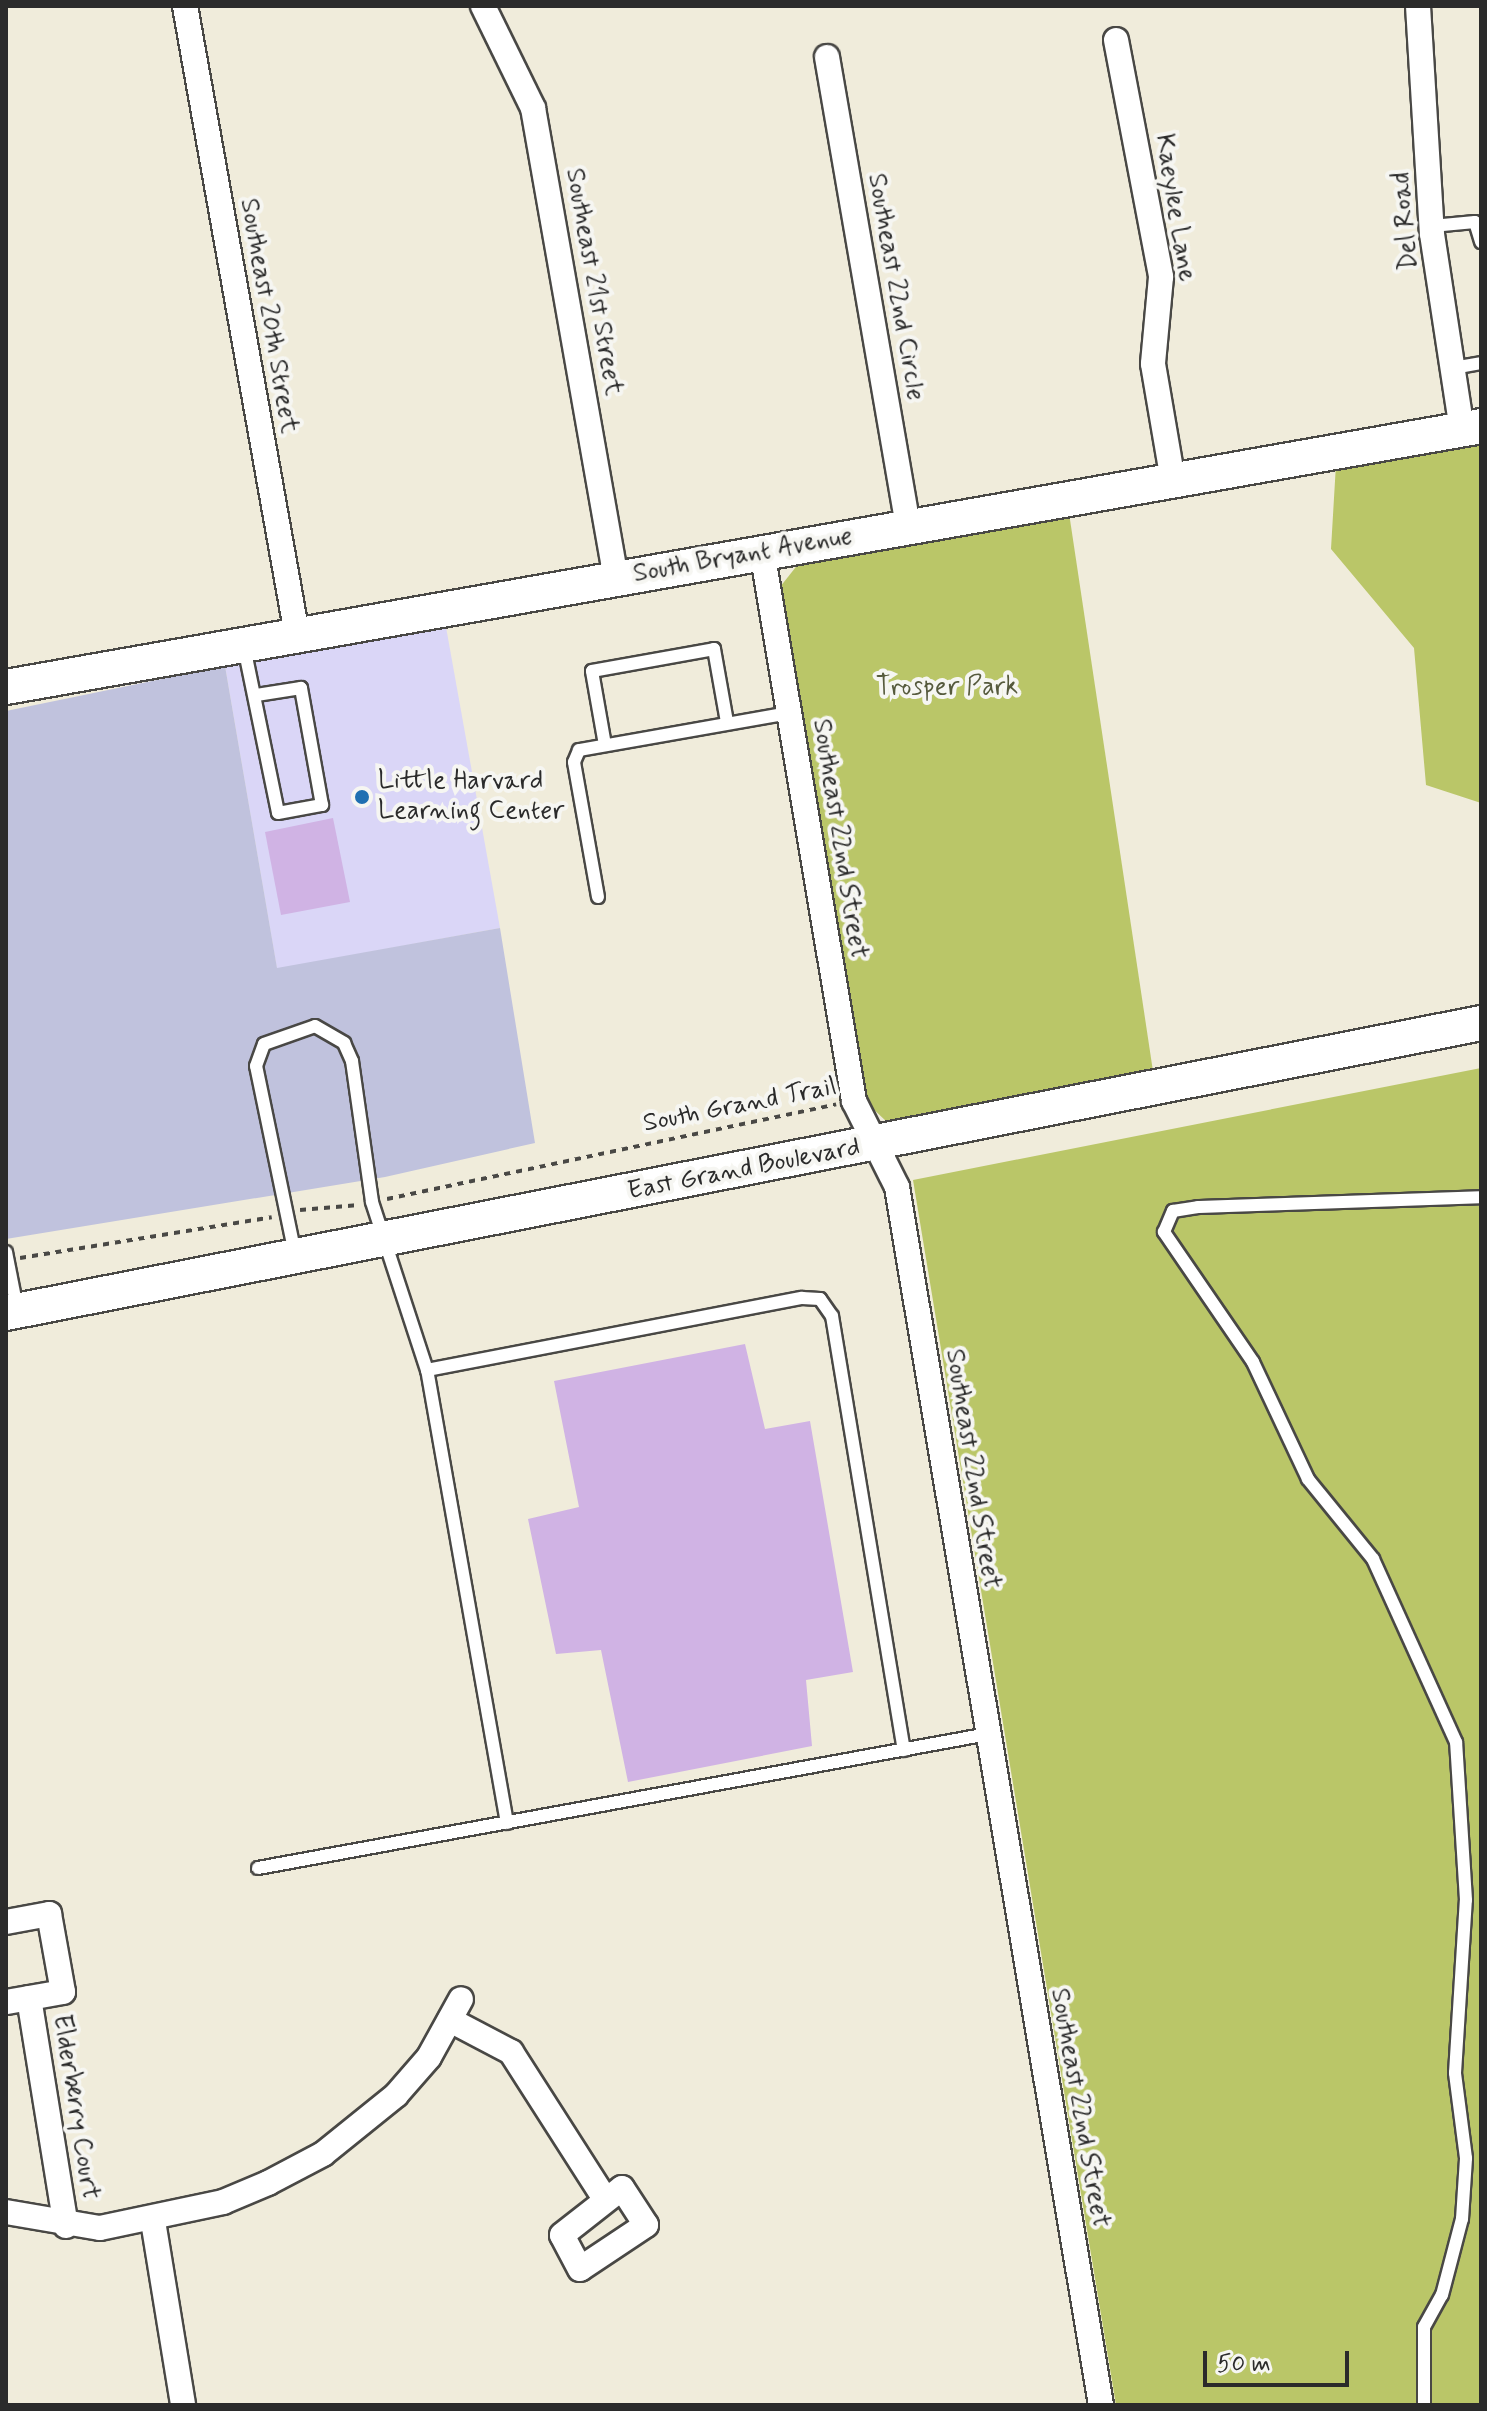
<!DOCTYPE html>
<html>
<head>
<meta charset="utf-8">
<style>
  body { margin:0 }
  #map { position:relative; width:1487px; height:2411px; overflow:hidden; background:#f0ecdb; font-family:Mynerve,sans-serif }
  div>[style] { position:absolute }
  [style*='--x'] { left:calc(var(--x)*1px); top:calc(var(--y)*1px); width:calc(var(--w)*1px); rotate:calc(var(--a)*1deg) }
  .built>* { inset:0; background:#dad6f7 }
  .industrial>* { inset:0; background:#c0c2dd }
  .green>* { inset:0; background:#bac668 }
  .building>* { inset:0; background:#d0b3e4 }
  .path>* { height:4px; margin-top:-2px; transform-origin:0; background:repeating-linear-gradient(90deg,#494845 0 6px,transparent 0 12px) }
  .roads { filter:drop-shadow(2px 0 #494845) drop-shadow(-2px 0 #494845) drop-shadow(0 2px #494845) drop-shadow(0 -2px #494845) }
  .lane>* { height:12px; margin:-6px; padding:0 6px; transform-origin:6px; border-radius:6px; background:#fff }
  .street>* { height:24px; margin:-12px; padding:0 12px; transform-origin:12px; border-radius:12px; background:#fff }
  .secondary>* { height:34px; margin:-17px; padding:0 17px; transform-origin:17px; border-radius:17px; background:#fff }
  .dots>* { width:22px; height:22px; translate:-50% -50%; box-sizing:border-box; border:4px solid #f6f6f2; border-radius:50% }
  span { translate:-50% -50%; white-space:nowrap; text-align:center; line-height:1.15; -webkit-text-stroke:8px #f6f6f2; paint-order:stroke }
  .street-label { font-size:26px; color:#2b2b2b }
  .park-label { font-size:26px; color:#565a3d }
  .poi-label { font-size:26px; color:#2b2b2b }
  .left { translate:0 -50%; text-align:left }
  .frame { position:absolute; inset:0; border:8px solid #2b2b2b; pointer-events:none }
  .scale { position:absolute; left:1203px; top:2351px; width:146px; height:36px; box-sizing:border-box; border:4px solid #2b2b2b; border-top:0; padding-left:10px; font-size:24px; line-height:28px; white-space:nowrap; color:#2b2b2b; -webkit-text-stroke:6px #f6f6f2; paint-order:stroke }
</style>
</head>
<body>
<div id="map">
  <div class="built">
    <div style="clip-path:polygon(446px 627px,500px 928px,277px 969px,225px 666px)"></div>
  </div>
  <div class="industrial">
    <div style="clip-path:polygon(225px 666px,277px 968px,500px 928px,535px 1143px,385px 1177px,6px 1239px,6px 711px)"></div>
  </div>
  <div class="green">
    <div style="clip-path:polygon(1481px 439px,1481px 803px,1426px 785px,1414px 648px,1331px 549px,1336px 464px)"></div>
    <div style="clip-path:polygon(1069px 513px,1154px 1078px,888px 1123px,867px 1103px,780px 587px,803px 558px)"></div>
    <div style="clip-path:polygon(1481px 1068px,1481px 2405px,1116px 2405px,913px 1180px)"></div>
  </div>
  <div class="building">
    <div style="clip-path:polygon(333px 818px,350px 902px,281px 915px,265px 832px)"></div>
    <div style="clip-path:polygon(745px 1344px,765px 1429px,810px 1421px,853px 1672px,806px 1680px,812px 1746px,628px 1782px,601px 1650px,556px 1654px,528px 1519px,579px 1507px,554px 1381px)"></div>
  </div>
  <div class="path">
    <div style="--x:387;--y:1199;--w:459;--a:-11.9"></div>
    <div style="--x:300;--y:1210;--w:59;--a:-4.8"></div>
    <div style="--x:20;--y:1258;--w:255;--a:-9.2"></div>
  </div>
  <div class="roads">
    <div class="lane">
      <div style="--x:1432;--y:226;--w:43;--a:-5.3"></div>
      <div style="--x:1475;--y:222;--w:21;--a:73"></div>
      <div style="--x:1453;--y:368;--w:28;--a:-10"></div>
      <div style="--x:244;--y:647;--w:169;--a:78.4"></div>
      <div style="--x:278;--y:813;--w:45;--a:-10.3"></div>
      <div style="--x:322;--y:805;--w:119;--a:-100.2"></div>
      <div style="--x:301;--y:688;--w:45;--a:171"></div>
      <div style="--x:605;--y:745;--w:75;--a:-100"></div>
      <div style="--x:592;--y:671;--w:124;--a:-10.2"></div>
      <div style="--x:714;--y:649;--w:74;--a:79.9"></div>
      <div style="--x:598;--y:897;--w:137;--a:-100.1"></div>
      <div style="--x:574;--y:762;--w:13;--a:-67"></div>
      <div style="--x:579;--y:750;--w:213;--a:-10"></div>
      <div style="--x:6;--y:1252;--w:57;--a:78.9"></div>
      <div style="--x:295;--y:1254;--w:192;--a:-101.7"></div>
      <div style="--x:256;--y:1066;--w:23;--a:-70"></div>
      <div style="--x:264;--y:1044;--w:54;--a:-19.4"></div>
      <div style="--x:315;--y:1026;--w:34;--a:30"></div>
      <div style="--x:344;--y:1043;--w:20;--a:66"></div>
      <div style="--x:352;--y:1061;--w:142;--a:81.9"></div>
      <div style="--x:372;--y:1202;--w:177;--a:71.9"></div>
      <div style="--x:507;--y:1823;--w:460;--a:-100"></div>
      <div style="--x:427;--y:1370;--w:382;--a:-10.9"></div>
      <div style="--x:802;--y:1298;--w:18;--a:3"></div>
      <div style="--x:820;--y:1299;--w:21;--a:55"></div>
      <div style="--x:832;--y:1316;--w:440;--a:80.6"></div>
      <div style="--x:258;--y:1868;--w:742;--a:-10.4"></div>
      <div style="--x:1424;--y:2405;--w:78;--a:-90"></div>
      <div style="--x:1424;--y:2327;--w:37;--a:-61"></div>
      <div style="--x:1442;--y:2295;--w:79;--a:-75.3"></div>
      <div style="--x:1462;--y:2219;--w:61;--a:-86.2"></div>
      <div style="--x:1466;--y:2158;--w:86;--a:-97.4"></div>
      <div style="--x:1455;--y:2073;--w:173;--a:-86.4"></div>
      <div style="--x:1466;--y:1900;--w:158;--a:-93.6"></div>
      <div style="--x:1456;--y:1742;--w:201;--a:-114.4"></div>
      <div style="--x:1373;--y:1559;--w:103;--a:-129.1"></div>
      <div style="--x:1308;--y:1479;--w:129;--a:-115.2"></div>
      <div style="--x:1253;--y:1362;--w:158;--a:-124.4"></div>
      <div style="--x:1164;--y:1232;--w:23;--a:-67"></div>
      <div style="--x:1173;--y:1211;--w:25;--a:-9"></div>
      <div style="--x:1198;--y:1207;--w:283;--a:-2"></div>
    </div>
    <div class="street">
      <div style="--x:185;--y:6;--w:639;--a:79.9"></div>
      <div style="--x:483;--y:6;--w:114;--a:63.9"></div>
      <div style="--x:533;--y:108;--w:477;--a:80"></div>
      <div style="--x:1418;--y:6;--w:228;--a:86.5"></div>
      <div style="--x:1432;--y:234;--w:198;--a:81.3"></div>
      <div style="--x:1116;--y:40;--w:241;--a:79.2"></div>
      <div style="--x:1161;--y:277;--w:87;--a:95.3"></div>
      <div style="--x:1153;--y:364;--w:119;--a:80.3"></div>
      <div style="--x:827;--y:57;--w:477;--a:80.2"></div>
      <div style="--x:762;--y:551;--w:558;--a:80.5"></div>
      <div style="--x:854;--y:1101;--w:96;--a:63.4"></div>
      <div style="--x:897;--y:1187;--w:1235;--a:80.49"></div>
      <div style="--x:6;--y:1922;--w:44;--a:-10.5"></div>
      <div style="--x:49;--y:1914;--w:79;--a:79.8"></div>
      <div style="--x:63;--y:1992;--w:58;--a:170"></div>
      <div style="--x:29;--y:1998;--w:231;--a:80.8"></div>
      <div style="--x:450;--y:2020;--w:69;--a:27.7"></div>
      <div style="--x:511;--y:2052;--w:174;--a:57.4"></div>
      <div style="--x:622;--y:2188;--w:44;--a:57"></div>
      <div style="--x:646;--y:2225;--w:79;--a:146.3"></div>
      <div style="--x:580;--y:2269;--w:38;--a:-118"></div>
      <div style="--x:562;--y:2235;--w:76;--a:-38.1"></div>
      <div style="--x:6;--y:2212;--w:95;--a:9.7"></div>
      <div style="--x:100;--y:2228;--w:126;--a:-11.9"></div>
      <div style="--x:223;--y:2202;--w:49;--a:-22.9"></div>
      <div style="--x:268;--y:2183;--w:62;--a:-27.8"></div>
      <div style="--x:323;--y:2154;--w:94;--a:-38.9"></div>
      <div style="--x:396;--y:2095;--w:50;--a:-49"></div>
      <div style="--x:429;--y:2057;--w:66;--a:-61.1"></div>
      <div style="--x:153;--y:2221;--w:186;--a:80.7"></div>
    </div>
    <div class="secondary">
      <div style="--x:6;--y:687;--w:1498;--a:-10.03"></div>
      <div style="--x:6;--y:1313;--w:1503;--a:-11.12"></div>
    </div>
  </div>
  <div class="dots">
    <div style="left:362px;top:797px;background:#1f6fb2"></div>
  </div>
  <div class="street-label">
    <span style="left:1174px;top:208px;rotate:81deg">Kaeylee Lane</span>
    <span style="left:1406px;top:221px;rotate:-95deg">Del Road</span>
    <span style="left:593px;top:282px;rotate:80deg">Southeast 21st Street</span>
    <span style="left:895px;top:287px;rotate:80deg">Southeast 22nd Circle</span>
    <span style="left:268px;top:316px;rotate:80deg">Southeast 20th Street</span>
    <span style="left:743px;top:556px;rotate:-10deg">South Bryant Avenue</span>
    <span style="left:839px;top:839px;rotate:81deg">Southeast 22nd Street</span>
    <span style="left:740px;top:1106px;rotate:-11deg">South Grand Trail</span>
    <span style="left:744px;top:1170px;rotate:-11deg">East Grand Boulevard</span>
    <span style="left:972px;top:1469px;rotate:81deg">Southeast 22nd Street</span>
    <span style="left:75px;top:2107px;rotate:81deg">Elderberry Court</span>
    <span style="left:1079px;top:2108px;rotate:80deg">Southeast 22nd Street</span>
  </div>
  <div class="park-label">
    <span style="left:947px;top:688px">Trosper Park</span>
  </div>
  <div class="poi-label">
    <span class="left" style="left:378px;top:797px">Little Harvard<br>Learning Center</span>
  </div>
  <div class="frame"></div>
  <div class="scale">50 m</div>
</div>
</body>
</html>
